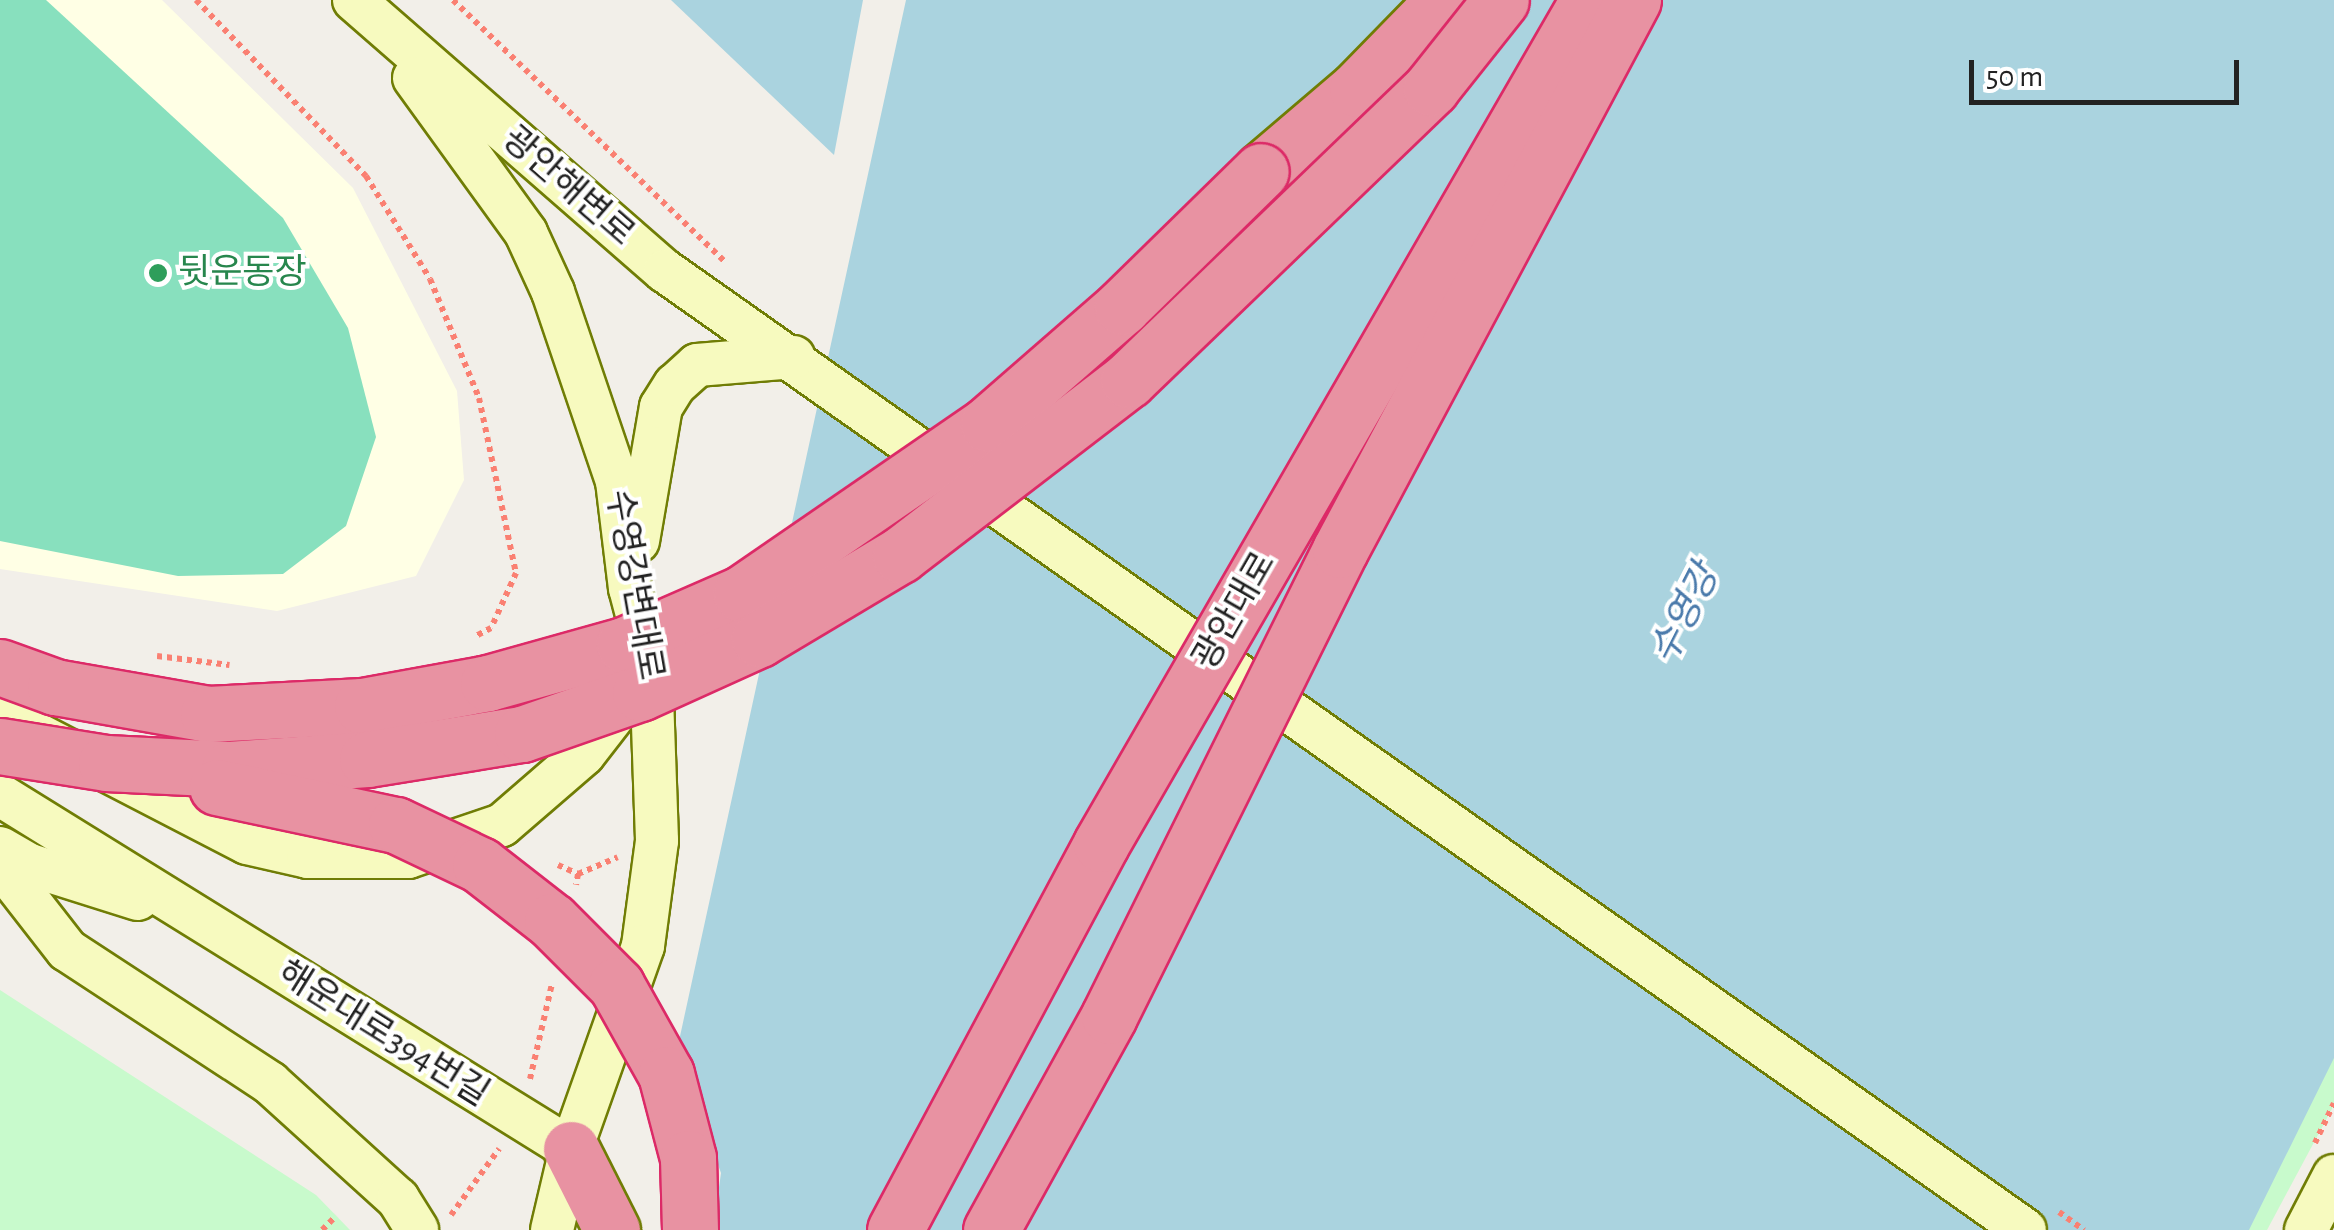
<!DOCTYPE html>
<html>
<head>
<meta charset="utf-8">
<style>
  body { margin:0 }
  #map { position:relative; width:2334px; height:1230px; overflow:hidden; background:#f2efe9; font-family:"Alegreya Sans","Noto Sans KR",sans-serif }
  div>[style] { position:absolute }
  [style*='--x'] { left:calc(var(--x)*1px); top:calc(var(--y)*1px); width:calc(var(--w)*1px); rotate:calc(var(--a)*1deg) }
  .education>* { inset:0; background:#ffffe5 }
  .park>* { inset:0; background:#c8facc }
  .pitch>* { inset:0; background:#88e0be }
  .water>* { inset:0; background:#aad3df }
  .path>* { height:6px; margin-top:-3px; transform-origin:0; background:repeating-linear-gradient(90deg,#fa8072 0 5px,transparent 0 10px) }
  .roads { filter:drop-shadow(2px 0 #707d05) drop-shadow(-2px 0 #707d05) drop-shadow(0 2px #707d05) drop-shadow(0 -2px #707d05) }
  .secondary>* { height:42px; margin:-21px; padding:0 21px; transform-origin:21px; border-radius:21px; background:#f7fabf }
  .highway>* { height:55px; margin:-27.5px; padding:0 27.5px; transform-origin:27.5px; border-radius:27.5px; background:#e892a2 }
  .bridges { filter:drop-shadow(2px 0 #dc2a67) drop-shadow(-2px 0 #dc2a67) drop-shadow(0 2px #dc2a67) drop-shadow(0 -2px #dc2a67) }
  .highway-bridge>* { height:55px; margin:-27.5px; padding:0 27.5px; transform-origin:27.5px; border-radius:27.5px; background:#e892a2 }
  .dots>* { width:28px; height:28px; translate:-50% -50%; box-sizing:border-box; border:5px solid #fff; border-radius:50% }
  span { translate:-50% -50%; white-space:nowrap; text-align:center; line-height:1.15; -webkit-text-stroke:8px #fff; paint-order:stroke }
  .street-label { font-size:35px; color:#222 }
  .leisure-label { font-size:35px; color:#27864d }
  .left { translate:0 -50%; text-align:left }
  .water-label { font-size:38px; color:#4a7aab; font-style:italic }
  .scale { position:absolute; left:1969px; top:60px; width:270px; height:45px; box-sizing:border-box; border:5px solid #222; border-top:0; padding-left:12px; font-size:30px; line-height:35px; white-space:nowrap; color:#222; -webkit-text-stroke:8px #fff; paint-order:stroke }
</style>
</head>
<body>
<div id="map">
  <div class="education">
    <div style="clip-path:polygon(0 0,162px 0,353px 188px,457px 391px,464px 480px,416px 576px,277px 611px,0 569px)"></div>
  </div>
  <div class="park">
    <div style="clip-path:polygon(2334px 961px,2334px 1105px,2267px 1230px,2186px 1230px)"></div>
    <div style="clip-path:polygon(0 990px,316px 1195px,350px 1230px,0 1230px)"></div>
  </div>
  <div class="pitch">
    <div style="clip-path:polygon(0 0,46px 0,283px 218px,348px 328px,376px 437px,346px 526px,283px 574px,178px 576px,0 541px)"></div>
  </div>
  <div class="water">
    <div style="clip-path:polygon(671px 0,863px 0,834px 155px)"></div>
    <div style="clip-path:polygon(906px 0,2334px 0,2334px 1058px,2249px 1230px,713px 1230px,721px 1173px,702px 1120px,665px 1105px)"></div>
  </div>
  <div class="path">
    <div style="--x:196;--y:0;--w:245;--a:46"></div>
    <div style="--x:366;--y:176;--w:121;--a:58.1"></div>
    <div style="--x:430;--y:279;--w:129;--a:67.6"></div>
    <div style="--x:479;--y:398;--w:179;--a:78.1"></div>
    <div style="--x:516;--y:573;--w:60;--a:114.4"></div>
    <div style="--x:491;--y:628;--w:19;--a:152"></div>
    <div style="--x:453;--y:0;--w:379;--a:43.9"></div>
    <div style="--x:157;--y:656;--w:73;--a:7.1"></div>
    <div style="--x:558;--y:865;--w:22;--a:24"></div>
    <div style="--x:578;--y:874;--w:11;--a:100"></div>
    <div style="--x:578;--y:874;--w:43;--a:-23"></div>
    <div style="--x:530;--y:1079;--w:98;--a:-77"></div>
    <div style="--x:2315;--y:1143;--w:44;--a:-64.6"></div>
    <div style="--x:2059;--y:1212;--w:31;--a:36"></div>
    <div style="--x:451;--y:1215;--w:82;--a:-54"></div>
    <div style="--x:322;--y:1230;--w:20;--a:-45"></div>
  </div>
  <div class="roads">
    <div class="secondary">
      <div style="--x:354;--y:0;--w:413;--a:41.1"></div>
      <div style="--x:665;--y:271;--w:1664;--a:35.19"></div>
      <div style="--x:414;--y:78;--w:191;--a:54.1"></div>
      <div style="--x:526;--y:233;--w:65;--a:65.4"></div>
      <div style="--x:553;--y:292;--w:200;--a:71.3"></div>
      <div style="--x:617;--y:481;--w:108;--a:83.1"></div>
      <div style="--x:630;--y:588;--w:83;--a:75.3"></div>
      <div style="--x:651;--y:668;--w:173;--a:88"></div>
      <div style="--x:657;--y:841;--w:106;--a:97.6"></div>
      <div style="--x:643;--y:946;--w:215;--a:109.5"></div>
      <div style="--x:571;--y:1149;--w:83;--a:103.2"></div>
      <div style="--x:638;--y:541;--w:136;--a:-80.3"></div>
      <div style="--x:661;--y:407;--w:26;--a:-58"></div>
      <div style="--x:675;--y:385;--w:30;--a:-42"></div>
      <div style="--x:697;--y:365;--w:97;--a:-4.7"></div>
      <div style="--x:0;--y:715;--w:278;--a:27.4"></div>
      <div style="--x:247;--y:843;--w:63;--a:12.9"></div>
      <div style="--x:308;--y:857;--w:100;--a:0"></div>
      <div style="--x:408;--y:857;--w:99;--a:-18.8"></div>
      <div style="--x:502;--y:825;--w:108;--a:-40.9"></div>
      <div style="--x:584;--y:754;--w:78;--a:-52.3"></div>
      <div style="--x:0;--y:795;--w:672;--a:31.8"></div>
      <div style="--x:0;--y:848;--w:34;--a:30"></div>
      <div style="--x:30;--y:865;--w:113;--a:17.5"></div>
      <div style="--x:0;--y:864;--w:109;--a:52.1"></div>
      <div style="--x:67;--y:950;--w:243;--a:33.2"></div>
      <div style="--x:270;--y:1083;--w:173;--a:42.2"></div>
      <div style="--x:398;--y:1199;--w:36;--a:58"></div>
      <div style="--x:2306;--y:1230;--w:61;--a:-62.6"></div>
    </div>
    <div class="highway">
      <div style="--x:1261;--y:171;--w:126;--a:-40.5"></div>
      <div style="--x:1357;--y:89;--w:124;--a:-45.7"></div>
      <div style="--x:571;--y:1149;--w:91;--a:63.2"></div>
    </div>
  </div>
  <div class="bridges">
    <div class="highway-bridge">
      <div style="--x:0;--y:667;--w:59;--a:20"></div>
      <div style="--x:55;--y:687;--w:155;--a:10"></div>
      <div style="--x:208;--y:714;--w:154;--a:-3"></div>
      <div style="--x:362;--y:706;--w:128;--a:-10.3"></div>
      <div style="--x:488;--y:683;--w:141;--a:-15.6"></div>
      <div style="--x:624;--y:645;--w:128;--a:-23.6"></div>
      <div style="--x:741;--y:594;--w:300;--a:-34.5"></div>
      <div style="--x:988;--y:424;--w:178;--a:-41.1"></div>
      <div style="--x:1122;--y:307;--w:194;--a:-44.4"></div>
      <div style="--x:0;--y:746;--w:107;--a:9.1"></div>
      <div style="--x:106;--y:763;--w:123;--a:2.8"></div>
      <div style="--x:229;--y:769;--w:138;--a:-4.1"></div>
      <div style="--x:367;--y:759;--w:157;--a:-9.2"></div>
      <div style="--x:522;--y:734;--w:125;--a:-19.2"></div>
      <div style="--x:640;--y:693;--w:131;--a:-24.4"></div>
      <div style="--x:759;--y:639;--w:164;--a:-30.8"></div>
      <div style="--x:900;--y:555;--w:287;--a:-37.5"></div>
      <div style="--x:1128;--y:380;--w:421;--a:-43.9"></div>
      <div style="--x:1431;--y:88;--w:112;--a:-51.5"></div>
      <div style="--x:217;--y:787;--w:183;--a:12"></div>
      <div style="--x:396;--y:825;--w:93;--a:25.5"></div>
      <div style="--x:480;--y:865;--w:91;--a:37.9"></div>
      <div style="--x:552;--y:921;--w:91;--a:45"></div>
      <div style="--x:616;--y:985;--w:102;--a:60.7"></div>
      <div style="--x:666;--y:1074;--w:87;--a:75.3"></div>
      <div style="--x:688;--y:1158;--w:72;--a:88.4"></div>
      <div style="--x:895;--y:1230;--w:438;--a:-61.9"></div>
      <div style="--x:1101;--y:844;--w:974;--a:-60.01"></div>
      <div style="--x:991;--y:1230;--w:244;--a:-61.1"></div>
      <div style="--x:1109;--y:1016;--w:520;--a:-63.63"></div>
      <div style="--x:1340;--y:550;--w:623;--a:-61.95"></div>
    </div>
  </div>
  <div class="dots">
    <div style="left:158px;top:273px;background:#2e9e5b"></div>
  </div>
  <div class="street-label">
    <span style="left:568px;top:187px;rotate:41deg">광안해변로</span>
    <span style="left:634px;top:585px;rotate:80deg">수영강변대로</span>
    <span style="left:1235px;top:611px;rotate:-60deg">광안대로</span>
    <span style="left:383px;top:1034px;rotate:32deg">해운대로394번길</span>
  </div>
  <div class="leisure-label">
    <span class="left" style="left:178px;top:273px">뒷운동장</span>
  </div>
  <div class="water-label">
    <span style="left:1686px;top:615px;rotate:-63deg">수영강</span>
  </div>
  <div class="scale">50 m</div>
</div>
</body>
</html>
